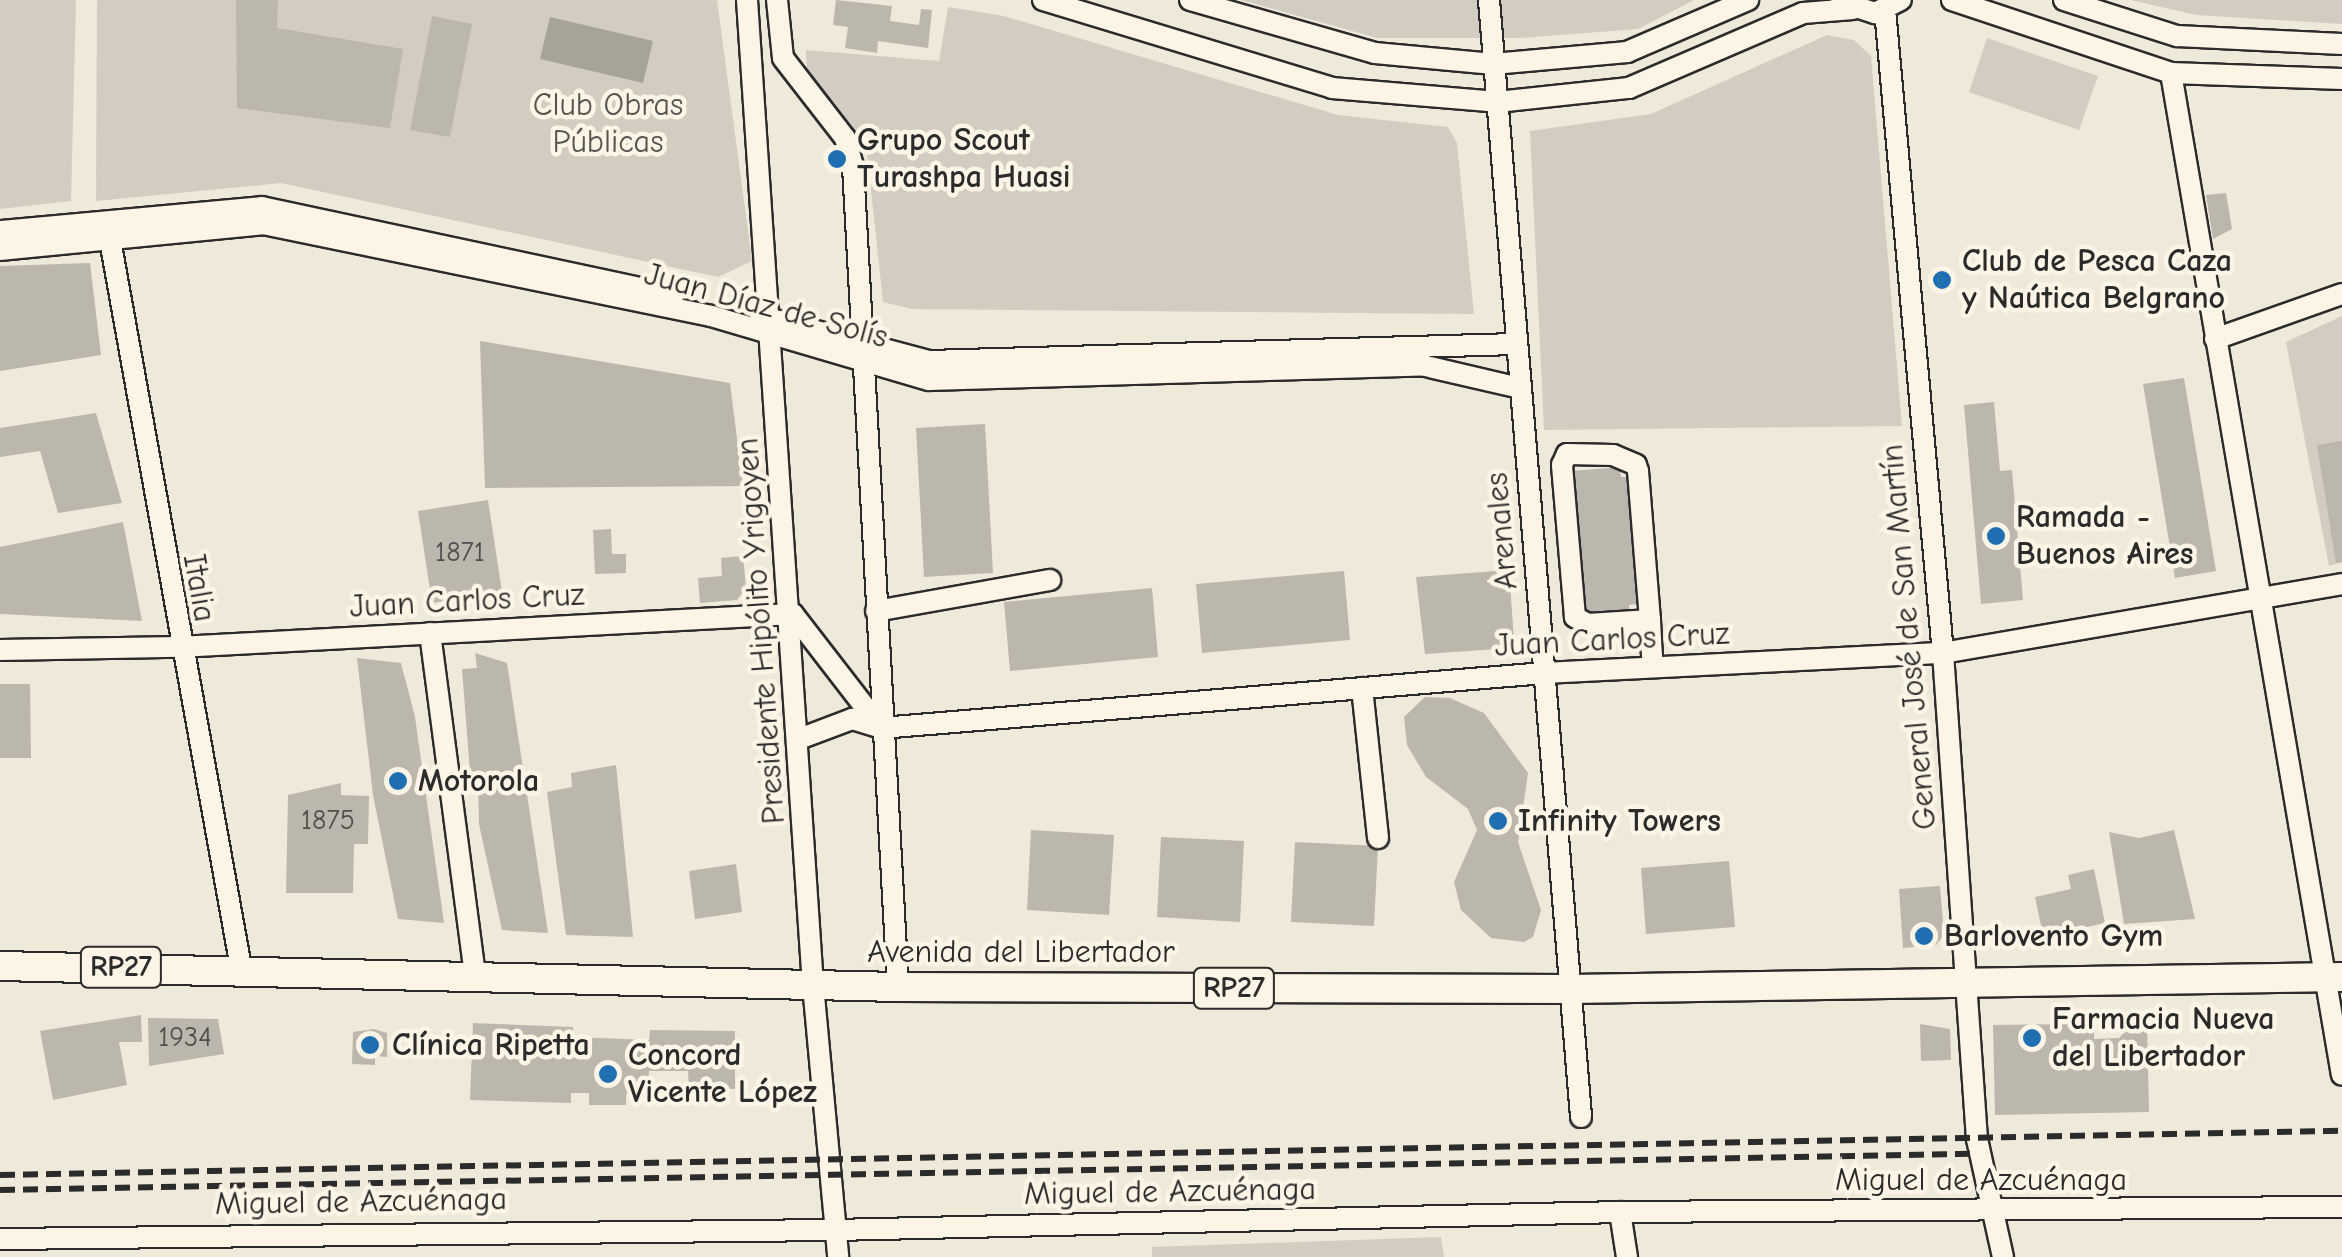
<!DOCTYPE html>
<html>
<head>
<meta charset="utf-8">
<style>
  body { margin:0 }
  #map { position:relative; width:2342px; height:1257px; overflow:hidden; background:#efe9da; font-family:"Comic Neue",sans-serif }
  div>[style] { position:absolute }
  [style*='--x'] { left:calc(var(--x)*1px); top:calc(var(--y)*1px); width:calc(var(--w)*1px); rotate:calc(var(--a)*1deg) }
  .green>* { inset:0; background:#d2cdc0 }
  .water>* { inset:0; background:#a6a399 }
  .building>* { inset:0; background:#bcb7ac }
  .roads { filter:drop-shadow(2px 0 #2b2b2b) drop-shadow(-2px 0 #2b2b2b) drop-shadow(0 2px #2b2b2b) drop-shadow(0 -2px #2b2b2b) }
  .minor>* { height:20px; margin:-10px; padding:0 10px; transform-origin:10px; border-radius:10px; background:#fcf5e5 }
  .major>* { height:28px; margin:-14px; padding:0 14px; transform-origin:14px; border-radius:14px; background:#fcf5e5 }
  .rail>* { height:6px; margin-top:-3px; transform-origin:0; background:repeating-linear-gradient(90deg,#2b2b2b 0 15px,transparent 0 23px) }
  .dots>* { width:28px; height:28px; translate:-50% -50%; box-sizing:border-box; border:5px solid #fcf5e5; border-radius:50% }
  span { translate:-50% -50%; white-space:nowrap; text-align:center; line-height:1.15; -webkit-text-stroke:9px #fcf5e5; paint-order:stroke }
  .number-label { font-size:28px; color:#4f4e4b }
  .number-label span { -webkit-text-stroke-width:0 }
  .shield-label span { padding:2px 8px; background:#fcf5e5; border:2px solid; border-radius:8px; -webkit-text-stroke-width:0 }
  .shield-label { font-size:30px; color:#2b2b2b; font-weight:700 }
  .park-label { font-size:32px; color:#555450 }
  .poi-label { font-size:32px; color:#2b2b2b; font-weight:700 }
  .left { translate:0 -50%; text-align:left }
  .street-label { font-size:32px; color:#2b2b2b }
</style>
</head>
<body>
<div id="map">
  <div class="green">
    <div style="clip-path:polygon(0 0,76px 0,71px 201px,0 209px)"></div>
    <div style="clip-path:polygon(97px 0,717px 0,752px 261px,718px 277px,281px 183px,96px 201px)"></div>
    <div style="clip-path:polygon(1241px 0,1694px 0,1638px 29px,1520px 38px,1377px 38px)"></div>
    <div style="clip-path:polygon(2131px 0,2342px 0,2342px 24px,2196px 15px)"></div>
    <div style="clip-path:polygon(948px 7px,1004px 16px,1338px 115px,1448px 127px,1457px 143px,1474px 314px,911px 309px,883px 302px,866px 144px,807px 71px,806px 50px,939px 61px)"></div>
    <div style="clip-path:polygon(1827px 35px,1854px 40px,1871px 56px,1902px 426px,1544px 430px,1530px 131px,1651px 114px)"></div>
    <div style="clip-path:polygon(1987px 38px,2098px 76px,2079px 130px,1969px 92px)"></div>
    <div style="clip-path:polygon(2342px 316px,2342px 562px,2329px 566px,2286px 342px)"></div>
    <div style="clip-path:polygon(1441px 1237px,1444px 1257px,1152px 1257px,1152px 1247px)"></div>
  </div>
  <div class="water">
    <div style="clip-path:polygon(550px 17px,653px 41px,643px 83px,540px 59px)"></div>
  </div>
  <div class="building">
    <div style="clip-path:polygon(236px 0,278px 0,277px 28px,403px 49px,390px 128px,237px 108px)"></div>
    <div style="clip-path:polygon(836px 0,892px 6px,890px 21px,919px 25px,921px 9px,932px 10px,928px 48px,878px 41px,877px 53px,845px 48px,848px 27px,833px 25px)"></div>
    <div style="clip-path:polygon(432px 16px,472px 24px,450px 137px,410px 130px)"></div>
    <div style="clip-path:polygon(2226px 193px,2232px 229px,2213px 239px,2206px 195px)"></div>
    <div style="clip-path:polygon(90px 263px,101px 355px,0 371px,0 266px)"></div>
    <div style="clip-path:polygon(480px 341px,730px 383px,743px 486px,485px 488px)"></div>
    <div style="clip-path:polygon(2184px 378px,2216px 571px,2175px 578px,2143px 384px)"></div>
    <div style="clip-path:polygon(1994px 402px,2000px 471px,2012px 470px,2023px 600px,1981px 604px,1964px 405px)"></div>
    <div style="clip-path:polygon(96px 413px,122px 503px,58px 513px,40px 451px,0 457px,0 428px)"></div>
    <div style="clip-path:polygon(985px 424px,993px 573px,924px 577px,916px 428px)"></div>
    <div style="clip-path:polygon(2342px 441px,2342px 562px,2336px 563px,2317px 445px)"></div>
    <div style="clip-path:polygon(1620px 467px,1621px 477px,1628px 477px,1637px 604px,1629px 605px,1630px 614px,1583px 617px,1572px 471px)"></div>
    <div style="clip-path:polygon(488px 500px,502px 592px,432px 603px,418px 511px)"></div>
    <div style="clip-path:polygon(123px 522px,142px 621px,0 614px,0 547px)"></div>
    <div style="clip-path:polygon(611px 529px,612px 554px,626px 554px,626px 573px,595px 574px,593px 530px)"></div>
    <div style="clip-path:polygon(743px 556px,746px 588px,737px 600px,700px 603px,698px 578px,722px 576px,721px 558px)"></div>
    <div style="clip-path:polygon(1509px 570px,1514px 640px,1497px 649px,1425px 654px,1416px 577px)"></div>
    <div style="clip-path:polygon(1344px 571px,1350px 640px,1202px 653px,1196px 584px)"></div>
    <div style="clip-path:polygon(1152px 588px,1158px 657px,1010px 671px,1004px 602px)"></div>
    <div style="clip-path:polygon(475px 653px,507px 663px,548px 933px,502px 930px,479px 824px,478px 784px,471px 785px,462px 669px,477px 668px)"></div>
    <div style="clip-path:polygon(357px 658px,401px 663px,415px 717px,444px 923px,398px 919px,373px 795px)"></div>
    <div style="clip-path:polygon(0 684px,30px 684px,31px 758px,0 758px)"></div>
    <div style="clip-path:polygon(1425px 697px,1450px 698px,1484px 713px,1528px 773px,1518px 842px,1541px 910px,1533px 937px,1524px 942px,1491px 938px,1461px 910px,1454px 882px,1477px 830px,1468px 809px,1426px 777px,1407px 745px,1404px 717px)"></div>
    <div style="clip-path:polygon(616px 765px,633px 937px,566px 935px,547px 792px,572px 787px,571px 773px)"></div>
    <div style="clip-path:polygon(341px 783px,341px 795px,369px 796px,368px 844px,354px 844px,353px 893px,286px 893px,288px 795px)"></div>
    <div style="clip-path:polygon(1031px 830px,1114px 835px,1109px 915px,1027px 910px)"></div>
    <div style="clip-path:polygon(2174px 830px,2195px 919px,2124px 924px,2109px 832px,2139px 838px)"></div>
    <div style="clip-path:polygon(1161px 837px,1244px 841px,1240px 922px,1157px 917px)"></div>
    <div style="clip-path:polygon(1295px 842px,1378px 846px,1374px 926px,1291px 922px)"></div>
    <div style="clip-path:polygon(1729px 861px,1735px 927px,1646px 934px,1641px 868px)"></div>
    <div style="clip-path:polygon(736px 864px,742px 912px,695px 919px,689px 871px)"></div>
    <div style="clip-path:polygon(2094px 869px,2105px 923px,2082px 928px,2085px 941px,2046px 949px,2035px 897px,2071px 889px,2068px 875px)"></div>
    <div style="clip-path:polygon(1940px 886px,1944px 935px,1936px 945px,1903px 948px,1899px 889px)"></div>
    <div style="clip-path:polygon(141px 1015px,142px 1042px,119px 1042px,127px 1085px,53px 1100px,40px 1031px)"></div>
    <div style="clip-path:polygon(148px 1018px,218px 1019px,224px 1054px,149px 1066px)"></div>
    <div style="clip-path:polygon(2135px 1020px,2147px 1020px,2149px 1112px,1995px 1115px,1993px 1025px,2094px 1024px,2094px 1039px,2119px 1038px)"></div>
    <div style="clip-path:polygon(473px 1023px,573px 1027px,573px 1037px,649px 1040px,650px 1030px,735px 1031px,735px 1089px,689px 1088px,688px 1071px,649px 1071px,648px 1094px,626px 1094px,626px 1105px,589px 1105px,589px 1093px,571px 1093px,571px 1103px,470px 1100px)"></div>
    <div style="clip-path:polygon(1920px 1024px,1950px 1029px,1951px 1060px,1921px 1061px)"></div>
    <div style="clip-path:polygon(374px 1029px,387px 1033px,387px 1057px,375px 1056px,375px 1065px,352px 1064px,353px 1032px)"></div>
  </div>
  <div class="roads">
    <div class="minor">
      <div style="--x:747;--y:0;--w:987;--a:86.17"></div>
      <div style="--x:813;--y:985;--w:273;--a:84.7"></div>
      <div style="--x:777;--y:0;--w:58;--a:84.1"></div>
      <div style="--x:783;--y:58;--w:101;--a:52.2"></div>
      <div style="--x:845;--y:138;--w:29;--a:74"></div>
      <div style="--x:853;--y:166;--w:822;--a:86.86"></div>
      <div style="--x:1043;--y:0;--w:302;--a:16.9"></div>
      <div style="--x:1332;--y:88;--w:166;--a:4.8"></div>
      <div style="--x:1497;--y:102;--w:133;--a:-6.1"></div>
      <div style="--x:1629;--y:88;--w:189;--a:-23.3"></div>
      <div style="--x:1803;--y:13;--w:50;--a:-4.6"></div>
      <div style="--x:1190;--y:0;--w:192;--a:16"></div>
      <div style="--x:1375;--y:53;--w:119;--a:5.3"></div>
      <div style="--x:1493;--y:64;--w:135;--a:-5.1"></div>
      <div style="--x:1627;--y:52;--w:132;--a:-23.3"></div>
      <div style="--x:1489;--y:0;--w:1121;--a:85.29"></div>
      <div style="--x:1952;--y:0;--w:231;--a:18.4"></div>
      <div style="--x:2171;--y:73;--w:171;--a:2"></div>
      <div style="--x:2064;--y:0;--w:119;--a:17.7"></div>
      <div style="--x:2177;--y:36;--w:165;--a:2.8"></div>
      <div style="--x:1841;--y:2;--w:36;--a:18"></div>
      <div style="--x:1875;--y:13;--w:29;--a:-27"></div>
      <div style="--x:1885;--y:10;--w:646;--a:84.85"></div>
      <div style="--x:1943;--y:653;--w:487;--a:86"></div>
      <div style="--x:1977;--y:1139;--w:121;--a:77.6"></div>
      <div style="--x:2171;--y:73;--w:1016;--a:80.32"></div>
      <div style="--x:107;--y:223;--w:757;--a:79.8"></div>
      <div style="--x:0;--y:231;--w:263;--a:-5.2"></div>
      <div style="--x:262;--y:207;--w:421;--a:12.1"></div>
      <div style="--x:0;--y:250;--w:264;--a:-5.6"></div>
      <div style="--x:263;--y:224;--w:457;--a:11.6"></div>
      <div style="--x:711;--y:316;--w:227;--a:16.4"></div>
      <div style="--x:929;--y:380;--w:492;--a:-1.7"></div>
      <div style="--x:1421;--y:365;--w:102;--a:13.1"></div>
      <div style="--x:760;--y:316;--w:175;--a:14.9"></div>
      <div style="--x:929;--y:361;--w:588;--a:-1.66"></div>
      <div style="--x:2215;--y:339;--w:135;--a:-19.5"></div>
      <div style="--x:876;--y:611;--w:177;--a:-10.1"></div>
      <div style="--x:1650;--y:620;--w:62;--a:176.3"></div>
      <div style="--x:1588;--y:624;--w:15;--a:-152"></div>
      <div style="--x:1575;--y:617;--w:153;--a:-94.9"></div>
      <div style="--x:1562;--y:465;--w:12;--a:-66"></div>
      <div style="--x:1567;--y:454;--w:46;--a:1.2"></div>
      <div style="--x:1613;--y:455;--w:25;--a:23"></div>
      <div style="--x:1636;--y:465;--w:6;--a:72"></div>
      <div style="--x:1638;--y:471;--w:149;--a:85.4"></div>
      <div style="--x:1650;--y:620;--w:21;--a:87"></div>
      <div style="--x:1651;--y:641;--w:26;--a:86"></div>
      <div style="--x:430;--y:633;--w:345;--a:82.5"></div>
      <div style="--x:0;--y:650;--w:179;--a:-1"></div>
      <div style="--x:179;--y:647;--w:615;--a:-3.08"></div>
      <div style="--x:793;--y:614;--w:144;--a:52.3"></div>
      <div style="--x:1362;--y:688;--w:151;--a:83.9"></div>
      <div style="--x:799;--y:739;--w:57;--a:-20.7"></div>
      <div style="--x:852;--y:719;--w:30;--a:17"></div>
      <div style="--x:881;--y:728;--w:665;--a:-4.74"></div>
      <div style="--x:1544;--y:673;--w:400;--a:-2.9"></div>
      <div style="--x:1943;--y:653;--w:405;--a:-9.8"></div>
      <div style="--x:1620;--y:1212;--w:46;--a:81.2"></div>
      <div style="--x:0;--y:1239;--w:834;--a:-0.62"></div>
      <div style="--x:834;--y:1230;--w:786;--a:-1.31"></div>
      <div style="--x:1620;--y:1212;--w:722;--a:-0.4"></div>
    </div>
    <div class="major">
      <div style="--x:0;--y:966;--w:898;--a:1.34"></div>
      <div style="--x:898;--y:987;--w:673;--a:0.17"></div>
      <div style="--x:1571;--y:989;--w:771;--a:-0.89"></div>
    </div>
  </div>
  <div class="rail">
    <div style="--x:0;--y:1175;--w:2342;--a:-1.08"></div>
    <div style="--x:0;--y:1190;--w:1972;--a:-1.05"></div>
  </div>
  <div class="dots">
    <div style="left:837px;top:159px;background:#1f6fb2"></div>
    <div style="left:1942px;top:280px;background:#1f6fb2"></div>
    <div style="left:1996px;top:536px;background:#1f6fb2"></div>
    <div style="left:398px;top:781px;background:#1f6fb2"></div>
    <div style="left:1498px;top:821px;background:#1f6fb2"></div>
    <div style="left:1924px;top:936px;background:#1f6fb2"></div>
    <div style="left:2032px;top:1038px;background:#1f6fb2"></div>
    <div style="left:370px;top:1045px;background:#1f6fb2"></div>
    <div style="left:608px;top:1074px;background:#1f6fb2"></div>
  </div>
  <div class="number-label">
    <span style="left:460px;top:552px">1871</span>
    <span style="left:328px;top:820px">1875</span>
    <span style="left:185px;top:1037px">1934</span>
  </div>
  <div class="shield-label">
    <span style="left:121px;top:967px">RP27</span>
    <span style="left:1234px;top:988px">RP27</span>
  </div>
  <div class="park-label">
    <span style="left:608px;top:124px">Club Obras<br>Públicas</span>
  </div>
  <div class="poi-label">
    <span class="left" style="left:857px;top:159px">Grupo Scout<br>Turashpa Huasi</span>
    <span class="left" style="left:1962px;top:280px">Club de Pesca Caza<br>y Naútica Belgrano</span>
    <span class="left" style="left:2016px;top:536px">Ramada -<br>Buenos Aires</span>
    <span class="left" style="left:418px;top:781px">Motorola</span>
    <span class="left" style="left:1518px;top:821px">Infinity Towers</span>
    <span class="left" style="left:1944px;top:936px">Barlovento Gym</span>
    <span class="left" style="left:2052px;top:1038px">Farmacia Nueva<br>del Libertador</span>
    <span class="left" style="left:392px;top:1045px">Clínica Ripetta</span>
    <span class="left" style="left:628px;top:1074px">Concord<br>Vicente López</span>
  </div>
  <div class="street-label">
    <span style="left:766px;top:306px;rotate:15deg">Juan Díaz de Solís</span>
    <span style="left:1502px;top:531px;rotate:-95deg">Arenales</span>
    <span style="left:199px;top:588px;rotate:80deg">Italia</span>
    <span style="left:467px;top:601px;rotate:-3deg">Juan Carlos Cruz</span>
    <span style="left:761px;top:631px;rotate:-94deg">Presidente Hipólito Yrigoyen</span>
    <span style="left:1909px;top:637px;rotate:-95deg">General José de San Martín</span>
    <span style="left:1612px;top:640px;rotate:-3deg">Juan Carlos Cruz</span>
    <span style="left:1021px;top:952px">Avenida del Libertador</span>
    <span style="left:1981px;top:1180px">Miguel de Azcuénaga</span>
    <span style="left:1170px;top:1192px;rotate:-1deg">Miguel de Azcuénaga</span>
    <span style="left:361px;top:1202px;rotate:-1deg">Miguel de Azcuénaga</span>
  </div>
</div>
</body>
</html>
